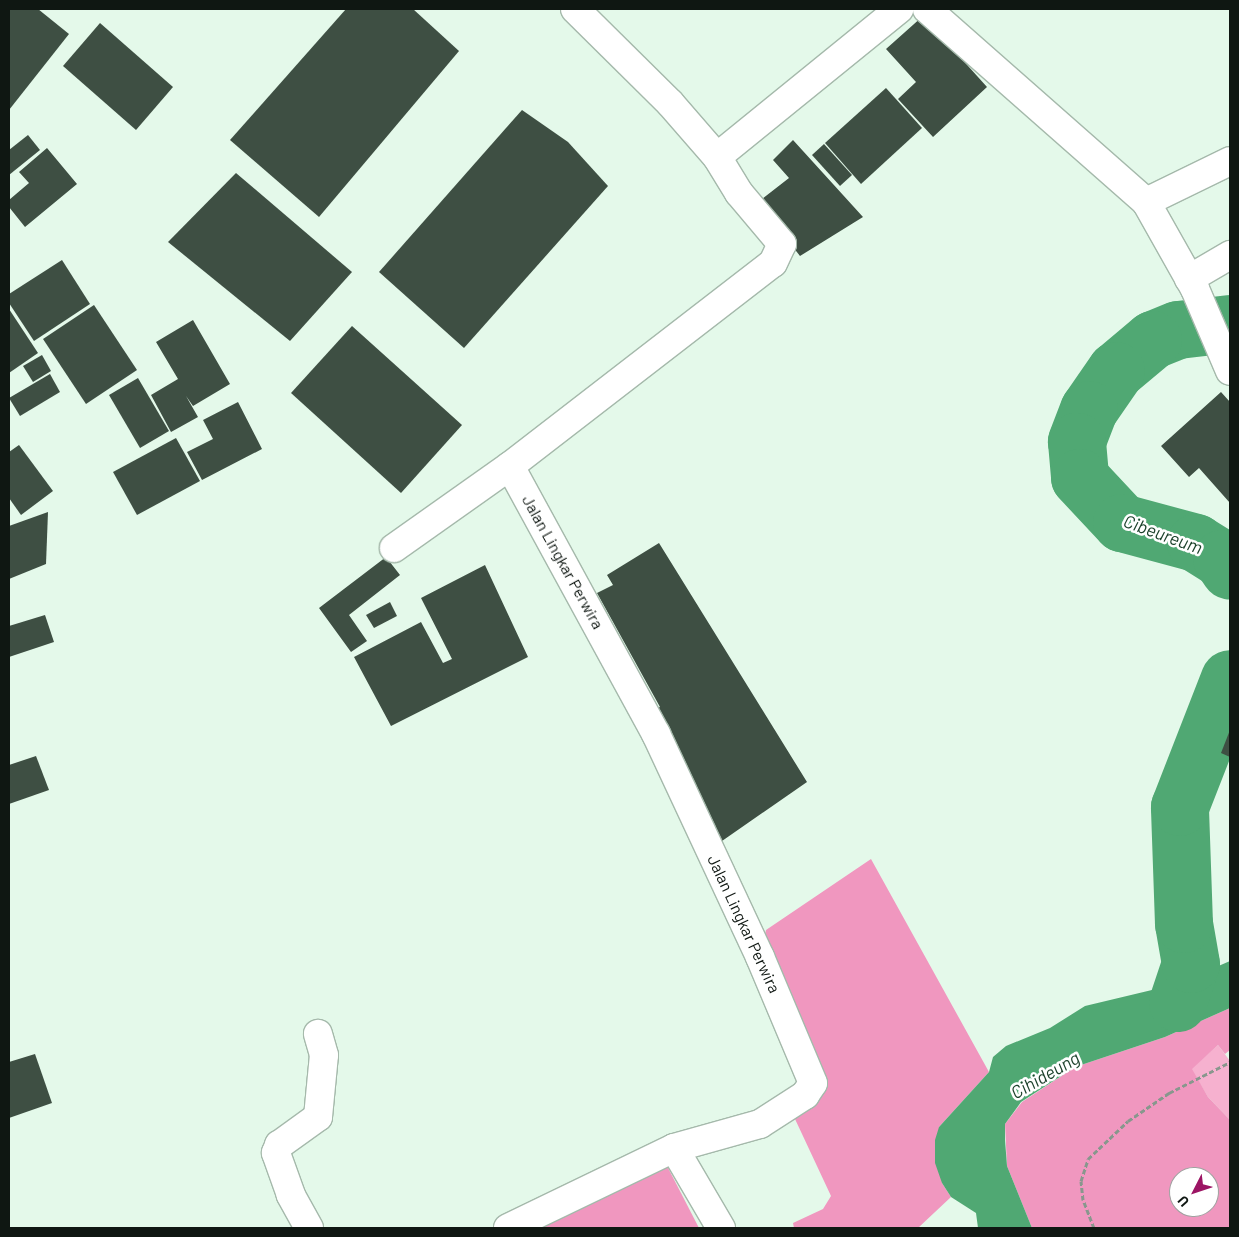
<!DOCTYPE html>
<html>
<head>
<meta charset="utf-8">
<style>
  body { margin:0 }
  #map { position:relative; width:1239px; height:1237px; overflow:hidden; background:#e4f9ea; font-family:Barlow,sans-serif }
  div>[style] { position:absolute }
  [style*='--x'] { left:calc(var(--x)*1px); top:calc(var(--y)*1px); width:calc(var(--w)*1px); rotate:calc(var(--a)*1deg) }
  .green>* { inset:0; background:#f6b1cf }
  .forest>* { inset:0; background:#f097bf }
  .water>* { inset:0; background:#50a873 }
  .river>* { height:58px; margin:-29px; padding:0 29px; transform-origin:29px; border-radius:29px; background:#50a873 }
  .building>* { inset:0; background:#3e4f43 }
  .path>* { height:3px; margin-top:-1.5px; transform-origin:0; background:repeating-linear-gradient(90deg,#88978d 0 5px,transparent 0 7.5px) }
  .roads { filter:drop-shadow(1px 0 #a5b9ab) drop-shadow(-1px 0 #a5b9ab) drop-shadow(0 1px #a5b9ab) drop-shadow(0 -1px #a5b9ab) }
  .minor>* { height:28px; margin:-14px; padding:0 14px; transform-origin:14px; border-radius:14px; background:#fff }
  span { translate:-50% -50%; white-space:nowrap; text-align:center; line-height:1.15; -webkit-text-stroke:5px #fff; paint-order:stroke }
  .street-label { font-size:16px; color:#0f1712 }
  .water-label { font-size:18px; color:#1d422c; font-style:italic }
  .frame { position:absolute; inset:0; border:10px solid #0f1712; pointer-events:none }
  .north { position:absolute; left:1169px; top:1167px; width:50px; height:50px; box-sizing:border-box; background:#fff; border:1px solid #9fa2a0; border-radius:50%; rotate:229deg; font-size:14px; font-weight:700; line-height:20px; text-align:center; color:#0f1712 }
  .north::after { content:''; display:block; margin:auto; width:18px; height:22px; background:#9c1464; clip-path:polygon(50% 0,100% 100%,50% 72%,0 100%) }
</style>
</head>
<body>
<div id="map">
  <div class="green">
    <div style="clip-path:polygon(1218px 1045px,1230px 1061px,1230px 1120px,1208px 1097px,1191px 1069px)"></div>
  </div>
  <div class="forest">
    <div style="clip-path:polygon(871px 859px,989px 1072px,939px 1127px,942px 1183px,951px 1197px,918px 1228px,794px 1228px,793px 1223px,823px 1209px,831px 1196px,795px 1119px,816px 1090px,763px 943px,766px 930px)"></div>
    <div style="clip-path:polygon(evenodd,1230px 1008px,1230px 1050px,1225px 1054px,1218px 1045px,1192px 1069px,1208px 1097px,1230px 1120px,1230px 1228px,1032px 1228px,1007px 1166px,1005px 1124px,1022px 1102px,1075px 1067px,1165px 1037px,1230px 1008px,1179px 1177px,1209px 1177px,1209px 1207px,1179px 1207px,1179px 1177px)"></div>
    <div style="clip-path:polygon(665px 1162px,699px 1228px,535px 1228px)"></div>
  </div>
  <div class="water">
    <div style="clip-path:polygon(1230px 961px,1230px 1008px,1165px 1037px,1075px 1067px,1021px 1102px,1005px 1124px,1005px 1140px,1007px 1166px,1032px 1228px,978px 1228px,976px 1213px,951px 1197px,942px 1183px,935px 1163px,935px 1140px,939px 1127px,989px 1072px,993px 1057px,1006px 1046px,1050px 1028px,1085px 1006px,1177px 984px)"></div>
  </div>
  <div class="river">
    <div style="--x:1230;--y:324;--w:52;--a:173.4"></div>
    <div style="--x:1178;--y:330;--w:27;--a:158"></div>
    <div style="--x:1153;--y:340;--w:48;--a:140"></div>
    <div style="--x:1116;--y:371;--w:47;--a:124.7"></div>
    <div style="--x:1089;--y:410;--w:34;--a:111"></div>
    <div style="--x:1077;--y:442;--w:36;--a:85"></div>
    <div style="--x:1080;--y:478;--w:62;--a:47"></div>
    <div style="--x:1122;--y:523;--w:77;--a:15.1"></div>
    <div style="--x:1196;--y:543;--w:31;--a:32"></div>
    <div style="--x:1222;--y:559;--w:14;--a:56"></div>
    <div style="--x:1178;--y:1003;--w:41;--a:-71.6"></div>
    <div style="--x:1191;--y:964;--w:41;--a:-99.9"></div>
    <div style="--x:1184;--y:924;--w:117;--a:-92"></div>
    <div style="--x:1180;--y:807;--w:137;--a:-68.7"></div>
  </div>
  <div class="building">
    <div style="clip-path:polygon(9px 9px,38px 9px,69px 34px,9px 110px)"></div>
    <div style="clip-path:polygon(346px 9px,413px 9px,459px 51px,319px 217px,230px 140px)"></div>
    <div style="clip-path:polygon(923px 16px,987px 87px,933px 137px,898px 99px,916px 82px,886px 49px)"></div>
    <div style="clip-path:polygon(100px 23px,173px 87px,136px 130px,63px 66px)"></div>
    <div style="clip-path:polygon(886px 88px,922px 128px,861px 184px,825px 143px)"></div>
    <div style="clip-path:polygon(522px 110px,568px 142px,608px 186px,464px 348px,379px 272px)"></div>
    <div style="clip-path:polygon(28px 135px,40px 150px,9px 175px,9px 150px)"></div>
    <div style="clip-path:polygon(793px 140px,863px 217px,800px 256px,758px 202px,789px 178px,773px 160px)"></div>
    <div style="clip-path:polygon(824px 144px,852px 175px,840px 186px,812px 155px)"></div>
    <div style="clip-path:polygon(47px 148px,77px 184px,25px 227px,9px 207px,9px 200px,29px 183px,19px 172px)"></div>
    <div style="clip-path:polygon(236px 173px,352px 272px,290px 341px,168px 242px)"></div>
    <div style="clip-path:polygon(62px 260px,90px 304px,34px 341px,9px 303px,9px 294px)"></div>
    <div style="clip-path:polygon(94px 305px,137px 370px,86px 404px,43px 339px)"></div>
    <div style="clip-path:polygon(9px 309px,38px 353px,9px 373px)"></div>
    <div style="clip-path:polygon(193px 320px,230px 384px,193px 406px,186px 396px,198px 417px,171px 432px,151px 395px,178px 379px,156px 342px)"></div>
    <div style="clip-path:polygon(352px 326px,462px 425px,401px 493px,291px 393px)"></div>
    <div style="clip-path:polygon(42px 355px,51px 371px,33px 382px,23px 366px)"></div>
    <div style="clip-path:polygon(50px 374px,60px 392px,20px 416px,9px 398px)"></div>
    <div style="clip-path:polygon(138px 378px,169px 431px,140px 448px,109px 395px)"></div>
    <div style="clip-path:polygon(1221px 392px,1230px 402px,1230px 503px,1199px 468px,1189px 477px,1161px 446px)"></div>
    <div style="clip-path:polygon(238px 402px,262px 449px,202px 480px,187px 452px,213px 439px,203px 420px)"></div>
    <div style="clip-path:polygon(176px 438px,200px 481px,137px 515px,113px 472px)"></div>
    <div style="clip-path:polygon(19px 445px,53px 491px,21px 515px,9px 498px,9px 452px)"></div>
    <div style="clip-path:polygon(48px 512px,46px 564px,9px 579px,9px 526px)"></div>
    <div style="clip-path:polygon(659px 543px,807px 782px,722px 841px,654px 710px,660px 707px,597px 593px,613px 585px,607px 575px)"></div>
    <div style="clip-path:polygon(386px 557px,400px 575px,349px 615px,367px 641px,351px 652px,319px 608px)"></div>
    <div style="clip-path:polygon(485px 565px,528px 657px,391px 726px,354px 657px,421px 622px,443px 663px,452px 659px,421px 598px)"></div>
    <div style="clip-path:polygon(390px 602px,397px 616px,374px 628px,366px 615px)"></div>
    <div style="clip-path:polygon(45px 615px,54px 642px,9px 657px,9px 626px)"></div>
    <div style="clip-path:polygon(1230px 730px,1230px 757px,1221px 753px)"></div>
    <div style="clip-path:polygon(36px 756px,49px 790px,9px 804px,9px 765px)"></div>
    <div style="clip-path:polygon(35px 1054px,52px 1103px,9px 1118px,9px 1062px)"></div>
  </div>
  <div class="path">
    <div style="--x:1094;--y:1228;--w:30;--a:-111"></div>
    <div style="--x:1083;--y:1200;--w:19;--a:-96"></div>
    <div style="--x:1081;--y:1181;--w:23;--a:-72"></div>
    <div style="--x:1088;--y:1159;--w:55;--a:-43.5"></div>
    <div style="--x:1128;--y:1121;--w:50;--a:-34.3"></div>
    <div style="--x:1169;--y:1093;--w:68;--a:-26.9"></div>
  </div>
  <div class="roads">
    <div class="minor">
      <div style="--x:575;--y:9;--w:134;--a:44.7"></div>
      <div style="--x:670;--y:103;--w:72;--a:49"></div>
      <div style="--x:717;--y:157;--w:235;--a:-39.1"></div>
      <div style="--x:927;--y:9;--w:292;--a:41.4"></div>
      <div style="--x:1146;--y:202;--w:93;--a:-26"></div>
      <div style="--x:1146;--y:202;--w:100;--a:60.6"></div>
      <div style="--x:1195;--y:289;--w:89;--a:66.9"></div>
      <div style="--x:1189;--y:279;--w:48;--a:-30.3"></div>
      <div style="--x:394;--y:548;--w:142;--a:-35.3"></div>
      <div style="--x:510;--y:466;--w:332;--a:-37.7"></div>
      <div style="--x:773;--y:263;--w:21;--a:-65"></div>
      <div style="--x:782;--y:244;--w:67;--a:-130.1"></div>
      <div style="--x:739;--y:193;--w:42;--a:-121.4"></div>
      <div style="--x:674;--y:1148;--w:93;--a:59.6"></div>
      <div style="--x:309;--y:1228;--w:38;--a:-119"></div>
      <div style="--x:291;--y:1195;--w:45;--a:-109.7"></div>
      <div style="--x:276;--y:1153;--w:9;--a:-69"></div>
      <div style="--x:279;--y:1145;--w:48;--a:-35.7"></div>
      <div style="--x:318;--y:1117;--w:62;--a:-84.5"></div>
      <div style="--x:324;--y:1055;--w:22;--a:-106"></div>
      <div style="--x:508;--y:1228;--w:184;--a:-25.7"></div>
      <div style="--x:674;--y:1148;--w:89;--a:-15.6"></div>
      <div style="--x:760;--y:1124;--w:54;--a:-32.8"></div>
      <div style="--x:805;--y:1095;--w:14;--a:-56"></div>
      <div style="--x:813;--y:1083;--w:137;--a:-112.8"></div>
      <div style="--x:760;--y:957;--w:246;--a:-115"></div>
      <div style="--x:656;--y:734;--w:305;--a:-118.6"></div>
    </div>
  </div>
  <div class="street-label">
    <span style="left:563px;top:562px;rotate:61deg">Jalan Lingkar Perwira</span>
    <span style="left:744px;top:924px;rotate:65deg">Jalan Lingkar Perwira</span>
  </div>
  <div class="water-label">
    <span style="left:1163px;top:534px;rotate:20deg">Cibeureum</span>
    <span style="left:1045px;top:1075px;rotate:-30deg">Cihideung</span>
  </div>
  <div class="frame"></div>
  <div class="north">U</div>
</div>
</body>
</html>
